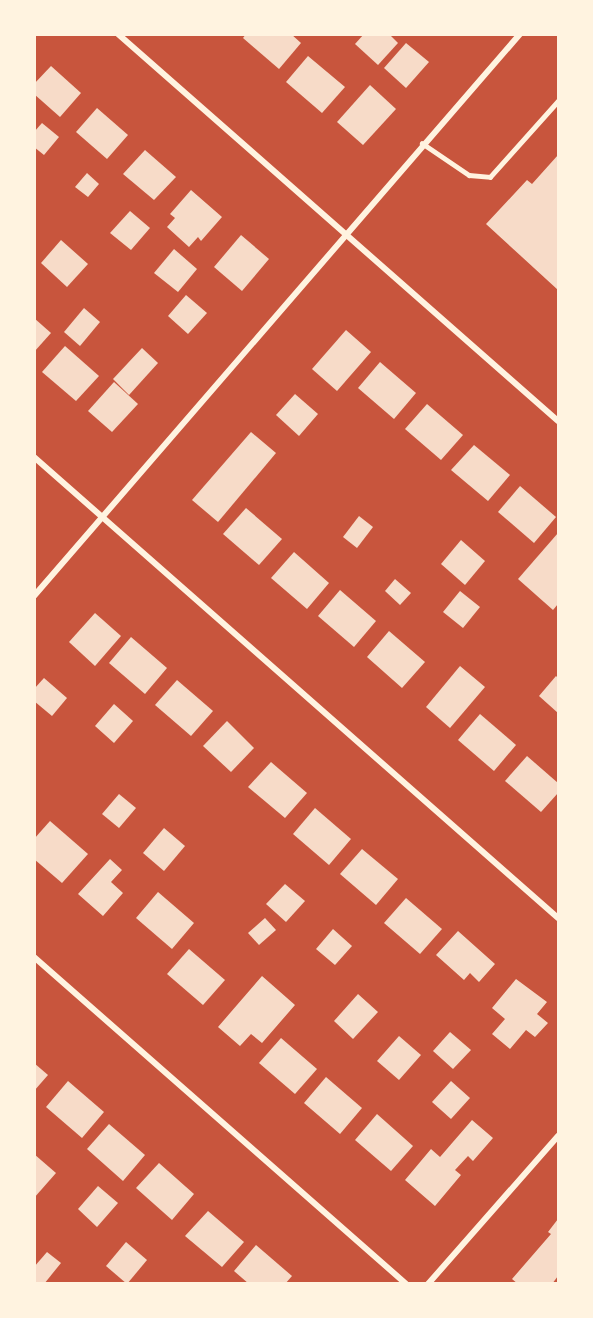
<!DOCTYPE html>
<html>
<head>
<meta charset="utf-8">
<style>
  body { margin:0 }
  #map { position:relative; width:593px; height:1318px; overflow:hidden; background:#c8553d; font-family:"IBM Plex Serif",serif }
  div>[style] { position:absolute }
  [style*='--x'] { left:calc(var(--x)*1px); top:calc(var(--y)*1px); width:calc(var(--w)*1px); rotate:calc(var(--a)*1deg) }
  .building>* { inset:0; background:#f7dbc8 }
  .service>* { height:4.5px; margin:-2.25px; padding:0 2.25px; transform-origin:2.25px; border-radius:2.25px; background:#fff3e0 }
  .minor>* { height:6px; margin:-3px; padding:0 3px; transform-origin:3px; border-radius:3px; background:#fff3e0 }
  span { translate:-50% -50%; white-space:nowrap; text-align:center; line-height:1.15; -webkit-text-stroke:6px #fff3e0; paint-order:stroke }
  .frame { position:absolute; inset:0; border:36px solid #fff3e0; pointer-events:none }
</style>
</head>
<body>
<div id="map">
  <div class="building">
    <div style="clip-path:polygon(246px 34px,291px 34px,301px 43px,279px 69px,243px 38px)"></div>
    <div style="clip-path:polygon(364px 34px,389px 34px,398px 43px,378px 65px,355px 44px)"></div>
    <div style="clip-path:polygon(406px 43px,429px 62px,406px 88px,384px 68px)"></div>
    <div style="clip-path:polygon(308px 56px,345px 87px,322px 113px,286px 82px)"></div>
    <div style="clip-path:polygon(51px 66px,81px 93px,60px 117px,34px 94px,34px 84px)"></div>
    <div style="clip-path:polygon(370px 85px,396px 109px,363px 145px,337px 122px)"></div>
    <div style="clip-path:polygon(97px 108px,128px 135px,107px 159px,76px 132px)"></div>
    <div style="clip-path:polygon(42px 123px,59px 137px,44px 155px,34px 147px,34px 132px)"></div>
    <div style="clip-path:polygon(145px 150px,176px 177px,154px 200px,123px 174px)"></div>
    <div style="clip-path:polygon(558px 155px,558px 290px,486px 224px,527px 180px,532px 184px)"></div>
    <div style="clip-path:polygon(87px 173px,99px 184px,88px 197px,75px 187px)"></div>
    <div style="clip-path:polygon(191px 190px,222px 217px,201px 241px,198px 237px,189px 247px,167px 227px,175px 218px,170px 214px)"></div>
    <div style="clip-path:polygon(130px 211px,150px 228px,131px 250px,110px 233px)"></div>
    <div style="clip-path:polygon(241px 235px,269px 259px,242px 291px,214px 267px)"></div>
    <div style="clip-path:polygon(61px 240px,88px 264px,67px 287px,41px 263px)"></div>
    <div style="clip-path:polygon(174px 249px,197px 269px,178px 292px,154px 273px)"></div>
    <div style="clip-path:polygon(186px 295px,207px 313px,188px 334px,168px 316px)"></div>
    <div style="clip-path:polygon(84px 308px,100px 322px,80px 346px,64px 332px)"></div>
    <div style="clip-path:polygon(34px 318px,51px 333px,34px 352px)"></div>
    <div style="clip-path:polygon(346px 330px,371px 352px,337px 391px,312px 369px)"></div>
    <div style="clip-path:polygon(65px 346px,99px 376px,76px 401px,42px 372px)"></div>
    <div style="clip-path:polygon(142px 348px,158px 363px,129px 395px,113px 379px)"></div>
    <div style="clip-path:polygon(380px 362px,416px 393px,394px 419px,358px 388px)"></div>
    <div style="clip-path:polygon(114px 382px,138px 404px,112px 432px,88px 411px)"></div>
    <div style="clip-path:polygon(295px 394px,318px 414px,299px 436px,276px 415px)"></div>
    <div style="clip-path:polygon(427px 404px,463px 435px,441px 460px,405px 429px)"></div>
    <div style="clip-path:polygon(251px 432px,276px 453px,218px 522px,192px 500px)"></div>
    <div style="clip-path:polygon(474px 445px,510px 475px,488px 501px,451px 470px)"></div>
    <div style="clip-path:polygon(520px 486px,556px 517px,534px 543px,498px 512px)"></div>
    <div style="clip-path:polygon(246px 508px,282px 539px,259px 565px,223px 534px)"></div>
    <div style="clip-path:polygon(359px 516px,373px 527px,357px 548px,343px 537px)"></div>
    <div style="clip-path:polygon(558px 533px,558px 604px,553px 610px,518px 579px)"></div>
    <div style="clip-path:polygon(461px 540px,485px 561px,465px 585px,441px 564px)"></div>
    <div style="clip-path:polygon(294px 552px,329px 583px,307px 609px,271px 578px)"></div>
    <div style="clip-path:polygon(395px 579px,411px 593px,400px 605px,385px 591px)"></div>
    <div style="clip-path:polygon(340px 590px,376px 621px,354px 647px,318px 616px)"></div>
    <div style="clip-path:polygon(460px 591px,480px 607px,463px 628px,443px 612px)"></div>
    <div style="clip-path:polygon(95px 613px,121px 636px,95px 666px,69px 642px)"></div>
    <div style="clip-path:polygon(389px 631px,425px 662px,402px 688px,367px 657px)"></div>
    <div style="clip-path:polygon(131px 637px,167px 668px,145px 694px,109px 663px)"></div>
    <div style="clip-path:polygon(460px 666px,485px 687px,450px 728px,426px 707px)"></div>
    <div style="clip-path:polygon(556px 676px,558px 678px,558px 713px,539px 696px)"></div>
    <div style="clip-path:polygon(44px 678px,67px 698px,52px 716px,34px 701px,34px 689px)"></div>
    <div style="clip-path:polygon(177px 680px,213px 711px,191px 736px,155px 705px)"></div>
    <div style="clip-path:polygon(114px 704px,133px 721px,114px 743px,95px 726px)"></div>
    <div style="clip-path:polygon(480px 714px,516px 745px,494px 771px,458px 740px)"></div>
    <div style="clip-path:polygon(227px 721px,254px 748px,231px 772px,203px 746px)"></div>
    <div style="clip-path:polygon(527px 756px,558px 783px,558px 793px,541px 812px,505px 781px)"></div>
    <div style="clip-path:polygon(271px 762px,307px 793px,285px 818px,248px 787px)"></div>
    <div style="clip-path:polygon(119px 794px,136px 808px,119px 828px,102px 814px)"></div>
    <div style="clip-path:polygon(315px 808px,351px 839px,329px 865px,293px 834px)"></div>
    <div style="clip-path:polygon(50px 821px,88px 854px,62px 883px,34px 859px,34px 839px)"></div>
    <div style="clip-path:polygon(164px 828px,185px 846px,164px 871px,143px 853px)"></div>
    <div style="clip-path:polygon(362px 849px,398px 879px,376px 905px,340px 874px)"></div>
    <div style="clip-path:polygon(110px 859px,122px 870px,111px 882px,123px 893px,103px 916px,78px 894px)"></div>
    <div style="clip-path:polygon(285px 884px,305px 901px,286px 922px,266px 904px)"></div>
    <div style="clip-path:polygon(158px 892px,194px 923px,172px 949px,136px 918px)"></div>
    <div style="clip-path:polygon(406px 898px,442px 929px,420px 954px,384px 923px)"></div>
    <div style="clip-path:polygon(265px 918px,276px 930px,259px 945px,248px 933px)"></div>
    <div style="clip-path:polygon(333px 929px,352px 946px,335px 965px,316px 949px)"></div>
    <div style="clip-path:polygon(458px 931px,495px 964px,479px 982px,470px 973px,464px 980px,436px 955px)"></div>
    <div style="clip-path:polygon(189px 949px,225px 980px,203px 1005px,167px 974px)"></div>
    <div style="clip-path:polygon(262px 976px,295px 1005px,262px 1043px,251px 1034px,240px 1046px,218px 1027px)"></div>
    <div style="clip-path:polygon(516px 979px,547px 1002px,537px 1014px,548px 1023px,535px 1037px,526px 1030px,510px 1049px,492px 1034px,505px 1019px,492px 1008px)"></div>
    <div style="clip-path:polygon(358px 994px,378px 1012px,353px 1039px,334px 1021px)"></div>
    <div style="clip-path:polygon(450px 1032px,471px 1050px,453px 1069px,433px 1051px)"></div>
    <div style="clip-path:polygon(399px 1036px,421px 1055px,399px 1080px,377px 1061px)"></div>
    <div style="clip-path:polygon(281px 1038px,317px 1069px,295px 1094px,259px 1063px)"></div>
    <div style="clip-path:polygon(34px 1063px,48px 1075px,34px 1091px)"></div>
    <div style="clip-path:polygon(326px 1077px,362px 1108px,340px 1134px,304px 1103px)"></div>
    <div style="clip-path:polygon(68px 1081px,104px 1112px,82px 1138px,46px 1107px)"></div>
    <div style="clip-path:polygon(451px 1081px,470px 1098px,451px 1119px,432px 1102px)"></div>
    <div style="clip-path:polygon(377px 1114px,413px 1146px,391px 1171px,355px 1140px)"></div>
    <div style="clip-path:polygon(472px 1120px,493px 1138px,473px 1161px,468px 1156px,455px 1170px,461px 1175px,435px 1206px,405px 1180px,431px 1149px,440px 1157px)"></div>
    <div style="clip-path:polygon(109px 1124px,145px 1155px,123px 1181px,87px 1149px)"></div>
    <div style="clip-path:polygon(34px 1154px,56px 1173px,34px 1198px)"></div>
    <div style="clip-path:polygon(159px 1163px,194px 1194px,172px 1220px,136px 1188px)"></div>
    <div style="clip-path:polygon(98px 1186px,118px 1203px,97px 1227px,78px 1209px)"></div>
    <div style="clip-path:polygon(208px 1211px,244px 1242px,222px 1267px,185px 1236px)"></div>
    <div style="clip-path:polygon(558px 1219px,558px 1276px,552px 1284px,518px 1284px,512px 1279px,551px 1234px,548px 1232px)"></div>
    <div style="clip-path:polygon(126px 1242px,147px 1260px,127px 1284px,106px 1266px)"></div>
    <div style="clip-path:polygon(256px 1245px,292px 1276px,285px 1284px,249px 1284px,234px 1271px)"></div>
    <div style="clip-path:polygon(47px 1252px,61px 1263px,44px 1284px,38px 1284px,34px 1280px,34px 1267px)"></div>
  </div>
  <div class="service">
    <div style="--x:422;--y:143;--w:57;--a:34.2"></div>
    <div style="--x:469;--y:175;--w:21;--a:5"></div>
    <div style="--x:490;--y:177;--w:102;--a:-48.2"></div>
  </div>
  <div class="minor">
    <div style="--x:118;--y:34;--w:586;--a:41.33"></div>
    <div style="--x:34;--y:457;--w:698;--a:41.34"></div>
    <div style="--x:34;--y:596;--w:743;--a:-49.15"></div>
    <div style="--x:34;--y:957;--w:495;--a:41.3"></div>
    <div style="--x:428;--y:1284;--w:197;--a:-48.7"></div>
  </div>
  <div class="frame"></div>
</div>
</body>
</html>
